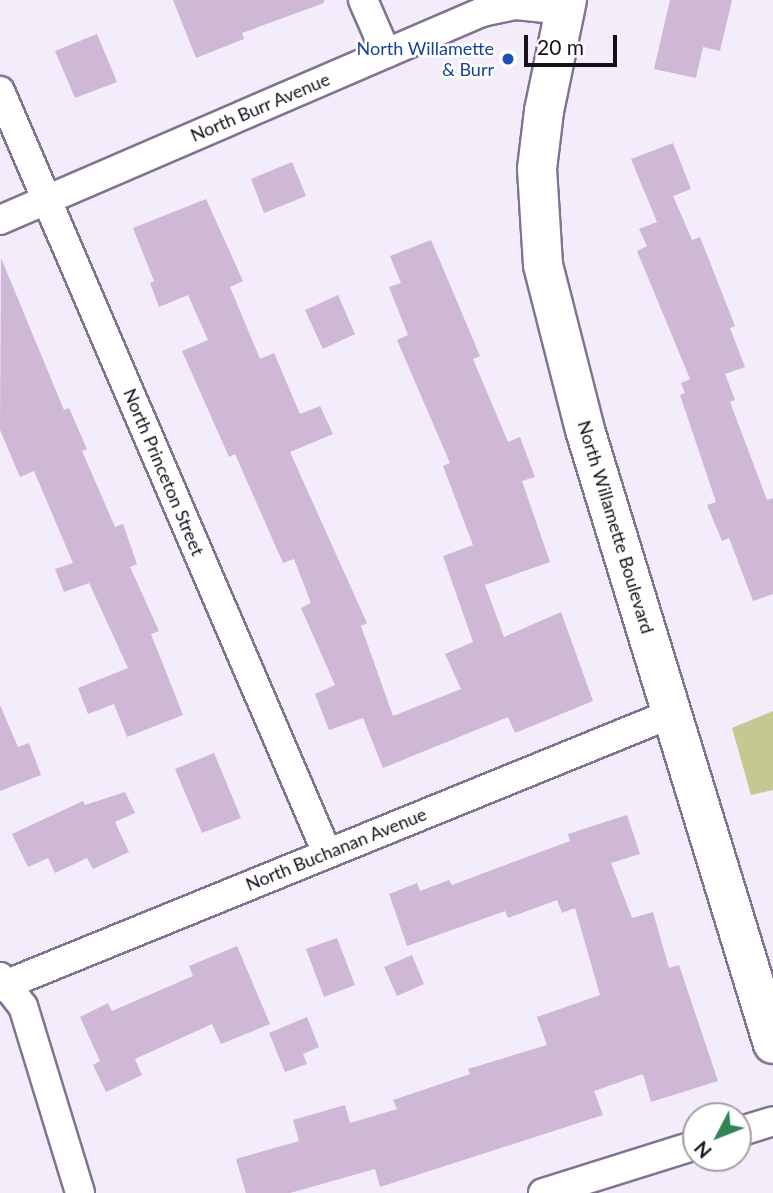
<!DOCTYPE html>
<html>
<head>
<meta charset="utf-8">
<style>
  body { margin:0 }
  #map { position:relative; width:773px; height:1193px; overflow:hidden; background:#f3edfb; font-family:Lato,sans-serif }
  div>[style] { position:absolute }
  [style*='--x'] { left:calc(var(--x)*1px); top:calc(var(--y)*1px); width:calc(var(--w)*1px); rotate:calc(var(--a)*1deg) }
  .green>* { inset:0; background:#c3c990 }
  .building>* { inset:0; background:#cfb7d6 }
  .roads { filter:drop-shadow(2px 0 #817392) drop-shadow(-2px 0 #817392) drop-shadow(0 2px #817392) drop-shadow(0 -2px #817392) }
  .minor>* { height:28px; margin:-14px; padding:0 14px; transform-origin:14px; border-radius:14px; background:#fff }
  .secondary>* { height:38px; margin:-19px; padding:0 19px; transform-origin:19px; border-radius:19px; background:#fff }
  .dots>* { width:19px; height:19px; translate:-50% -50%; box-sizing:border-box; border:4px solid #fff; border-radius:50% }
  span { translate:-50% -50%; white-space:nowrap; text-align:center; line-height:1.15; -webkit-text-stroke:5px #fff; paint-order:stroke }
  .transit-label { font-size:18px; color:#164399 }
  .right { translate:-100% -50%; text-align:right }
  .street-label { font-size:18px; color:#17111d }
  .north { position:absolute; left:682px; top:1102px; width:70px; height:70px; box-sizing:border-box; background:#fff; border:2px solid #a2a0a5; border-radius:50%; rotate:228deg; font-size:19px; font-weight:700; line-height:28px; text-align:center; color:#17111d }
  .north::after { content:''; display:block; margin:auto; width:24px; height:32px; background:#308456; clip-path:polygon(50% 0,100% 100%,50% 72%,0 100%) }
  .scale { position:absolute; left:524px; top:35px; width:93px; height:32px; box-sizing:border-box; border:4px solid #17111d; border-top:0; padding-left:9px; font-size:21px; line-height:24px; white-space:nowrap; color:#17111d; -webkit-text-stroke:5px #fff; paint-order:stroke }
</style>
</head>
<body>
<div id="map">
  <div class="green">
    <div style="clip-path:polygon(773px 711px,773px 790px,751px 795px,732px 728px)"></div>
  </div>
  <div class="building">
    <div style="clip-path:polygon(173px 0,324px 0,324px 3px,242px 33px,244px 39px,196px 58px)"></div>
    <div style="clip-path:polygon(670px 0,732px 0,720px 51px,703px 47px,696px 78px,654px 69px)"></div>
    <div style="clip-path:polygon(97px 34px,117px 82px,75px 98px,55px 51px)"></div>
    <div style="clip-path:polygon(673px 143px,691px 189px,673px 196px,692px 240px,700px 237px,735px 326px,730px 328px,745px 367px,725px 374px,735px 400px,730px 402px,767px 500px,773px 498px,773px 594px,753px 601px,729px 538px,722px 541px,707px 505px,716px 502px,680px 395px,685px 393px,681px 383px,690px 379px,637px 251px,647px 246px,639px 229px,657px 222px,631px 159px)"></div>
    <div style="clip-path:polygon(292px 162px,306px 196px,264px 213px,251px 179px)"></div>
    <div style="clip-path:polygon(206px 199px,243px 281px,230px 287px,260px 359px,274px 353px,300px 414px,320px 406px,333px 434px,290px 452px,367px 623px,361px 626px,393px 716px,461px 689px,445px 654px,473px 642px,443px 556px,473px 545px,443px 466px,450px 463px,397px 340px,408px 335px,389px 287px,401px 283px,390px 256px,431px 240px,480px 356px,473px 359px,508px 442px,520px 437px,535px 477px,522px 481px,550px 562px,485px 585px,504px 637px,561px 612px,593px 701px,515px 733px,508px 717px,383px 768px,363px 718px,329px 730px,315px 694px,335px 685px,301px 608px,311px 603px,294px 559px,283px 563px,235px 454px,229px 457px,182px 351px,208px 340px,188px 295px,159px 307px,150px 283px,154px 281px,133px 228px)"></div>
    <div style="clip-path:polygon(1px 258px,64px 410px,69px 408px,87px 449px,82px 451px,115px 527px,123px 524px,137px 564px,130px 567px,159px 631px,151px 634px,183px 715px,127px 737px,114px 704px,88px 714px,78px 688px,128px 668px,89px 583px,64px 592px,55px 569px,73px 563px,34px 471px,20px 477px,0 430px)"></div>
    <div style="clip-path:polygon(338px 295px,355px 334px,323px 349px,305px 310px)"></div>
    <div style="clip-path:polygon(0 705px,18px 747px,29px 743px,41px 775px,0 791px)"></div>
    <div style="clip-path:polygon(214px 753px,241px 818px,202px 833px,175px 769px)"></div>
    <div style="clip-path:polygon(125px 792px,135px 813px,115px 822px,129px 852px,93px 869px,87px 858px,55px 873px,48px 858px,28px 867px,12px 834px,83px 801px,85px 805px)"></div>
    <div style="clip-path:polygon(627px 815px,640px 854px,611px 863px,632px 918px,653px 912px,669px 968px,679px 965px,718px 1081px,651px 1102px,643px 1074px,594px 1091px,603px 1115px,380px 1187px,375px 1169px,290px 1193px,246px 1193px,236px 1159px,299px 1141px,293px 1120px,345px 1105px,350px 1123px,397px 1109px,393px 1100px,470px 1074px,468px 1069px,547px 1045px,537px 1017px,600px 995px,575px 908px,562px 913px,557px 900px,508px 918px,505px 911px,407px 946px,389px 894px,417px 883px,420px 891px,449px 880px,452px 885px,570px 841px,568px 834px)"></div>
    <div style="clip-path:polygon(337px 938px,355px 985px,324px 997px,306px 949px)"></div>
    <div style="clip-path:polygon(237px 946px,270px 1024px,221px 1044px,212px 1024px,135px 1059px,142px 1075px,106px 1092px,93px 1065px,100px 1061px,80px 1017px,108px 1003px,112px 1011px,193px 976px,189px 966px)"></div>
    <div style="clip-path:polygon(412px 955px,424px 984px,397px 996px,384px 967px)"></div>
    <div style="clip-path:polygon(307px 1017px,319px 1047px,303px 1054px,307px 1064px,285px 1072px,269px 1033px)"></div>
  </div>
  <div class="roads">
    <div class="minor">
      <div style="--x:363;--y:0;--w:58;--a:66.5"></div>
      <div style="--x:0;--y:91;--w:829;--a:66.77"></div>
      <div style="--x:0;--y:220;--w:525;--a:-23.34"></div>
      <div style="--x:482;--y:12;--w:35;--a:-12"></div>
      <div style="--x:516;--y:5;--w:49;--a:5.8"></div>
      <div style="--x:0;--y:977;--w:37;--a:52"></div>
      <div style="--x:23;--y:1006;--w:195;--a:73"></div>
      <div style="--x:0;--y:987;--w:727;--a:-22.15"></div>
      <div style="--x:738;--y:1132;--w:37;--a:-17"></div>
      <div style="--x:543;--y:1193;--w:160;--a:-17.4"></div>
    </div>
    <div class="secondary">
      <div style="--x:567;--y:0;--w:113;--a:101.7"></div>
      <div style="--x:544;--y:111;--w:58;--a:96.9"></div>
      <div style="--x:537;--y:169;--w:96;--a:86.4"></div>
      <div style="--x:543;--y:265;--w:170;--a:75.7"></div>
      <div style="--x:585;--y:430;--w:642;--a:72.98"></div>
    </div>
  </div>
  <div class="dots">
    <div style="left:508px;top:59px;background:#1a4fb4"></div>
  </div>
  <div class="transit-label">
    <span class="right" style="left:494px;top:59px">North Willamette<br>&amp; Burr</span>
  </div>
  <div class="street-label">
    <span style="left:260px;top:107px;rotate:-23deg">North Burr Avenue</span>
    <span style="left:164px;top:472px;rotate:67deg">North Princeton Street</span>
    <span style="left:616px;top:527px;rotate:73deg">North Willamette Boulevard</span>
    <span style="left:336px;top:849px;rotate:-22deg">North Buchanan Avenue</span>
  </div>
  <div class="north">N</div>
  <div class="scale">20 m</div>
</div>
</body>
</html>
